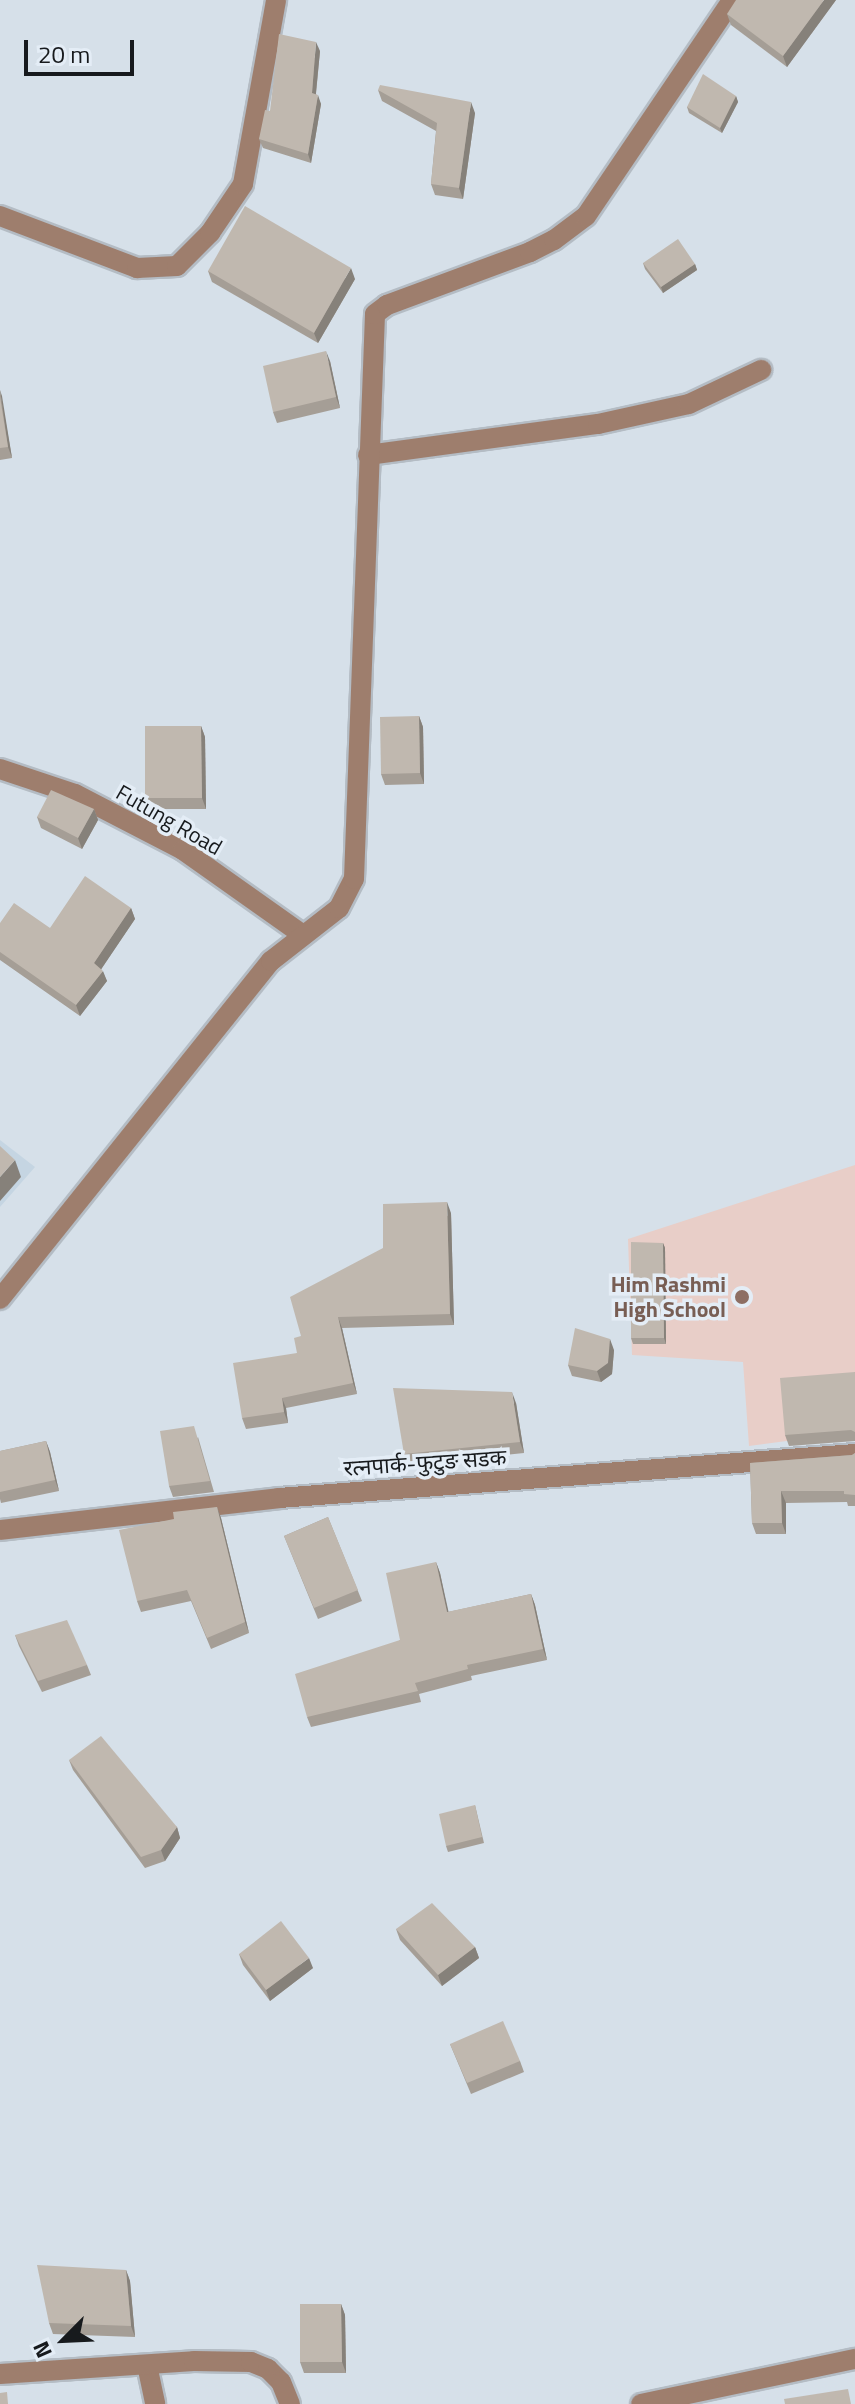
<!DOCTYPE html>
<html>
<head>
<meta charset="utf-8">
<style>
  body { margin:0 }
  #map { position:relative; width:855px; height:2404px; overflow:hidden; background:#d6e0e9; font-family:"Titillium Web","Noto Sans Devanagari",sans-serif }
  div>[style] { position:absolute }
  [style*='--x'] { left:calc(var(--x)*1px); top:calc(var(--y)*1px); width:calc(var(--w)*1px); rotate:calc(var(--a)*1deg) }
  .built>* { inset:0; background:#c5d5e2 }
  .education>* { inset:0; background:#e8cec8 }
  .roads { filter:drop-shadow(2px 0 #b4bcc4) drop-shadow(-2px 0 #b4bcc4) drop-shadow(0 2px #b4bcc4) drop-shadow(0 -2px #b4bcc4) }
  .service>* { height:20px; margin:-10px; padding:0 10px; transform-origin:10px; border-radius:10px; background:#9e7e6d }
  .minor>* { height:20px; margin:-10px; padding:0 10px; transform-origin:10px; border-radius:10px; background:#9e7e6d }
  .tertiary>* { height:20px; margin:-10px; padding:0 10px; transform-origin:10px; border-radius:10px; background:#9e7e6d }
  .wall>* { inset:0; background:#a59e96 }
  .shaded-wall>* { inset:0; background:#86817a }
  .building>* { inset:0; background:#c0b8af }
  .dots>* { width:22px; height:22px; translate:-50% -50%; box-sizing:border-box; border:4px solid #e4edf6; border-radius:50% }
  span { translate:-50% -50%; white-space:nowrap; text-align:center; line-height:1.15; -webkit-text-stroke:7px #e4edf6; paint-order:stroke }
  .street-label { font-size:22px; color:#171a1d }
  .education-label { font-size:22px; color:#785e54; font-weight:700 }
  .right { translate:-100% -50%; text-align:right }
  .north { position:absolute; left:24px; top:2300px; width:80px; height:80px; -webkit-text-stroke:6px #e4edf6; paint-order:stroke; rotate:246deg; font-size:22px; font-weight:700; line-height:32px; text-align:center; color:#171a1d }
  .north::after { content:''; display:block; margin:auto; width:28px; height:36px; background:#171a1d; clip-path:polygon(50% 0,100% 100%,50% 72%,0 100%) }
  .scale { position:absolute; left:24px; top:40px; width:110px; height:36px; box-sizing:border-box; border:4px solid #171a1d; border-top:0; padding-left:10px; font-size:24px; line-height:28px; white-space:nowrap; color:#171a1d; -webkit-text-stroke:6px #e4edf6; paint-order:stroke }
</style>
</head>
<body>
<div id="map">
  <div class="built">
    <div style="clip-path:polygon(0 1140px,35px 1167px,0 1207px)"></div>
  </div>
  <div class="education">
    <div style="clip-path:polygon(855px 1165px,855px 1432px,749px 1446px,743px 1362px,632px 1355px,628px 1239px)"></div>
  </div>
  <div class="roads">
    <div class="service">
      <div style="--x:147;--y:2365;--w:40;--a:78"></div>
    </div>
    <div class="minor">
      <div style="--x:0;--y:216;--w:147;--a:20.8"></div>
      <div style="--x:137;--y:268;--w:40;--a:-2.9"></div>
      <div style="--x:177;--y:266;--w:47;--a:-45"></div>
      <div style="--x:210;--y:233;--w:59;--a:-56"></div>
      <div style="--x:243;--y:184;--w:187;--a:-79.8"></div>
      <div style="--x:368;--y:455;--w:232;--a:-7.7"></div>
      <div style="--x:598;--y:424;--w:93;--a:-12.4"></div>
      <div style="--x:689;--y:404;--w:80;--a:-25.3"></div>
      <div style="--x:0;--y:769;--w:79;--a:18.4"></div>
      <div style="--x:75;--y:794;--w:122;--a:27.4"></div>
      <div style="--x:183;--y:850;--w:147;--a:35.3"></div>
      <div style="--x:0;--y:1299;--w:433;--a:-51.3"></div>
      <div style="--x:271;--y:961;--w:86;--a:-37.9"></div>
      <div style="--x:339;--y:908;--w:33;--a:-63"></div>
      <div style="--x:354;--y:879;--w:565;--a:-87.87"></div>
      <div style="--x:375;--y:314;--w:15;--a:-37"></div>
      <div style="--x:387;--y:305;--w:153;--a:-20.3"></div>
      <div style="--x:530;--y:252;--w:27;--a:-27"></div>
      <div style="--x:554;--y:240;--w:40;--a:-37"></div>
      <div style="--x:586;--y:216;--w:261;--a:-55.9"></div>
      <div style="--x:0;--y:2374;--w:194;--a:-3.8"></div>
      <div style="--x:194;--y:2361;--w:57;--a:1"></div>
      <div style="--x:251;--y:2362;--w:18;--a:22"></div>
      <div style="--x:268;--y:2369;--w:18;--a:45"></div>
      <div style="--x:281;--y:2382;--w:24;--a:68"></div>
      <div style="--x:641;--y:2404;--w:219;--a:-11.9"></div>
    </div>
    <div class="tertiary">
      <div style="--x:0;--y:1530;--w:281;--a:-6.5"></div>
      <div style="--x:279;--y:1498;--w:578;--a:-4.37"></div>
    </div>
  </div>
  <div class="wall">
    <div style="clip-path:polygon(836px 0,787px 67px,731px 25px,727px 14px)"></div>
    <div style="clip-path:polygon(320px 51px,316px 94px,321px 104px,311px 163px,263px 148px,259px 139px,270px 111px)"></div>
    <div style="clip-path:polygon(378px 90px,475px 113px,463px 199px,435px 195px,431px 184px,436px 131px,382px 101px)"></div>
    <div style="clip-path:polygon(736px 96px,738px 102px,722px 133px,689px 113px,687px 107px)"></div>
    <div style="clip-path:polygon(643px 263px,695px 264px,697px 270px,663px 293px,645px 269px)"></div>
    <div style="clip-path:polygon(208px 271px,355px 279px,318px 343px,212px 282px)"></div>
    <div style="clip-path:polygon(330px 361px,340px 408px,277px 423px,273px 412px)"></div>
    <div style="clip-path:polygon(0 390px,12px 458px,0 460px)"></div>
    <div style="clip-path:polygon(419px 716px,423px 727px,424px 784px,385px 785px,381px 774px)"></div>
    <div style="clip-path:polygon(201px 726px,205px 737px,206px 809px,149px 809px,145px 798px)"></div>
    <div style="clip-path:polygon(94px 809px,98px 820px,82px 849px,41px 828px,37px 817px)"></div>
    <div style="clip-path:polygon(131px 908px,135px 919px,101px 969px,107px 981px,80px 1016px,0 960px,0 923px,50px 928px)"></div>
    <div style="clip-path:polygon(451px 1213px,454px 1325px,342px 1328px,357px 1394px,286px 1408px,288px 1423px,246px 1429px,242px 1418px,297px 1353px,301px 1336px)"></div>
    <div style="clip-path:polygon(663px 1243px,665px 1248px,666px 1344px,633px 1344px,631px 1338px)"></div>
    <div style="clip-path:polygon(614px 1350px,612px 1374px,601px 1382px,572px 1376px,568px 1365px)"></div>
    <div style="clip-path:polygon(855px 1372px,855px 1441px,789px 1446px,785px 1435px)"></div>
    <div style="clip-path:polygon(516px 1403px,524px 1453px,408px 1465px,404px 1454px)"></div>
    <div style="clip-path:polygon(198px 1437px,214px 1492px,173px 1497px,169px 1486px)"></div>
    <div style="clip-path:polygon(46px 1441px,50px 1452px,59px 1491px,1px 1503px,0 1499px,0 1451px)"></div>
    <div style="clip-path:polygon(855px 1453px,855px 1506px,848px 1506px,847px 1502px,786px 1503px,786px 1534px,756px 1534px,752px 1523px,750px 1463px,852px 1455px)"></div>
    <div style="clip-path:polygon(217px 1507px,221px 1518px,249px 1633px,211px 1649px,191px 1601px,141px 1612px,137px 1601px,174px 1519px)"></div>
    <div style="clip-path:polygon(328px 1517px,362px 1601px,318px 1619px,284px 1536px)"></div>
    <div style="clip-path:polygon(436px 1562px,440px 1573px,448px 1612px,531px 1594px,535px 1605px,547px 1660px,471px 1676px,472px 1680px,419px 1694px,421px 1702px,311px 1727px,307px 1717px,400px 1640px)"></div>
    <div style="clip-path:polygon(15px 1635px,87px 1665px,91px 1675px,42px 1692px,19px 1646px)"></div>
    <div style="clip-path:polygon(69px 1760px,177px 1827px,180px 1838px,165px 1861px,145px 1868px,73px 1770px)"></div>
    <div style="clip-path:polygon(475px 1805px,484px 1843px,448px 1852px,446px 1846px)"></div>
    <div style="clip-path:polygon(396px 1929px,475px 1947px,479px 1958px,442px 1986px,400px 1940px)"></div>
    <div style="clip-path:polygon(239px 1954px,313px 1968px,270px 2001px,243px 1965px)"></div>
    <div style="clip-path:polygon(450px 2044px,520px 2061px,524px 2072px,471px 2094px)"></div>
    <div style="clip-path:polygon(126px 2270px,130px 2281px,135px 2337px,53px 2334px,49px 2323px)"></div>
    <div style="clip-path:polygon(341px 2304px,345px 2315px,346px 2373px,304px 2373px,300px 2362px)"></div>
  </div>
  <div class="shaded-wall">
    <div style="clip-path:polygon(824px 0,836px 0,787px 67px,783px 56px)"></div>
    <div style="clip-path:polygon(316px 42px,320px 51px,315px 102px,312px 93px)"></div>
    <div style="clip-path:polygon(318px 95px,321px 104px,311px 163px,308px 154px)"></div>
    <div style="clip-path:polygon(736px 96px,738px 102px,722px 133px,720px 128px)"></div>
    <div style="clip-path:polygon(471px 102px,475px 113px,463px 199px,459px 188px)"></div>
    <div style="clip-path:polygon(695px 264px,697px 270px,663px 293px,661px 287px)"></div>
    <div style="clip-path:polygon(351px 268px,355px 279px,318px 343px,314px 333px)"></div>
    <div style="clip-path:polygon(326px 351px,330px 361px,340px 408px,336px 397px)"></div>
    <div style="clip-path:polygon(0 390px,2px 396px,12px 458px,8px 447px)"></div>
    <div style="clip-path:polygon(419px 716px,423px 727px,424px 784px,420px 773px)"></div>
    <div style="clip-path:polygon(201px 726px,205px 737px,206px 809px,202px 798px)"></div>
    <div style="clip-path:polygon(94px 809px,98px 820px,82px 849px,78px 838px)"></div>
    <div style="clip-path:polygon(131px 908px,135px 919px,98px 974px,94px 963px)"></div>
    <div style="clip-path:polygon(103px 971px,107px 981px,80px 1016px,76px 1005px)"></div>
    <div style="clip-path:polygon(15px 1160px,21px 1177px,0 1201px,0 1177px)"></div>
    <div style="clip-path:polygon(447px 1202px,451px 1213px,454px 1325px,450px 1314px)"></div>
    <div style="clip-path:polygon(663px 1243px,665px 1248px,666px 1344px,664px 1338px)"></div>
    <div style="clip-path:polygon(338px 1317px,342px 1328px,357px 1394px,353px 1383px)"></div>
    <div style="clip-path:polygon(610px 1339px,614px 1350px,612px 1374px,601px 1382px,597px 1371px)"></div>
    <div style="clip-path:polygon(512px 1392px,516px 1403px,524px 1453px,520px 1442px)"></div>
    <div style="clip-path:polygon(282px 1398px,286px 1408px,288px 1423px,284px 1412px)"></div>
    <div style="clip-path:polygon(46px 1441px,50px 1452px,59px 1491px,55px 1480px)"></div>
    <div style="clip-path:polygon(781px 1491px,786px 1503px,786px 1534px,782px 1523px)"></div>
    <div style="clip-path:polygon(217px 1507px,221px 1518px,249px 1633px,245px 1622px)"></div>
    <div style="clip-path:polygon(436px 1562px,440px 1573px,451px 1623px,447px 1612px)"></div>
    <div style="clip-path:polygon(531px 1594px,535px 1605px,547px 1660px,543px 1649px)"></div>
    <div style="clip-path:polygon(177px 1827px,180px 1838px,165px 1861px,161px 1850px)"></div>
    <div style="clip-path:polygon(475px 1947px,479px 1958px,442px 1986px,438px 1975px)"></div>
    <div style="clip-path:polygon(309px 1958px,313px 1968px,270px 2001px,266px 1990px)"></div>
    <div style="clip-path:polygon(126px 2270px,130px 2281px,135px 2337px,131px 2326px)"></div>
    <div style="clip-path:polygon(341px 2304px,345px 2315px,346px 2373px,342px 2362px)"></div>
  </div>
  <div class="building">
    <div style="clip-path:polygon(736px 0,824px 0,783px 56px,727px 14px)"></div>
    <div style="clip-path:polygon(279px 34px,316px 42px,312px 93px,318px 95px,308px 154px,259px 139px,265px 110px,270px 111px)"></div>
    <div style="clip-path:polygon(703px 74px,736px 96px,720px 128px,687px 107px)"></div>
    <div style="clip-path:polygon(380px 85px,471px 102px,459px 188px,431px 184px,437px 123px,378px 90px)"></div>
    <div style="clip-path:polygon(245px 206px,351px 268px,314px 333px,208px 271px)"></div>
    <div style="clip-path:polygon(678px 239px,695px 264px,661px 287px,643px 263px)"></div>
    <div style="clip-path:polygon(326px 351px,336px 397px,273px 412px,263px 366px)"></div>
    <div style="clip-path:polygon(0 397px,8px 447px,0 448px)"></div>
    <div style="clip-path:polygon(419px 716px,420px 773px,381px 774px,380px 717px)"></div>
    <div style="clip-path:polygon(145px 726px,201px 726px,202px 798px,145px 798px)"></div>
    <div style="clip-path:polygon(51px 790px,94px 809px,78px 838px,37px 817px)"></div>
    <div style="clip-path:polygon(85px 876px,131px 908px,94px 963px,103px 971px,76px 1005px,0 952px,0 923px,14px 903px,50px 928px)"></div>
    <div style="clip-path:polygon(0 1146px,15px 1160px,0 1177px)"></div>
    <div style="clip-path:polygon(447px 1202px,450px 1314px,338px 1317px,353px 1383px,282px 1398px,284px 1412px,242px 1418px,233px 1363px,297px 1353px,294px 1338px,301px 1336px,290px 1297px,383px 1248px,383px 1204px)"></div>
    <div style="clip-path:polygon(631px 1242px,663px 1243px,664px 1338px,631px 1338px)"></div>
    <div style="clip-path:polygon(575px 1328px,610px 1339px,608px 1363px,597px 1371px,568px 1365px)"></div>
    <div style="clip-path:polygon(855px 1372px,855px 1432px,851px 1430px,785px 1435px,780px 1378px)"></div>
    <div style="clip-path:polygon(393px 1388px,512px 1392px,520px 1442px,404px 1454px)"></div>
    <div style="clip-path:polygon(194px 1426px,210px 1481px,169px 1486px,160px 1431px)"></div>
    <div style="clip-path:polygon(46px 1441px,55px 1480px,0 1492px,0 1451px)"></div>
    <div style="clip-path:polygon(855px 1453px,855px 1495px,844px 1494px,844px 1491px,781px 1491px,782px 1523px,752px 1523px,750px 1463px,852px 1455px)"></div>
    <div style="clip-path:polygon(217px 1507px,245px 1622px,207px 1638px,187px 1590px,137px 1601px,119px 1530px,174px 1519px,173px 1512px)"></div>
    <div style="clip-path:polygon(328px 1517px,358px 1590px,314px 1608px,284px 1536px)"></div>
    <div style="clip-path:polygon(436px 1562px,447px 1612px,531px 1594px,543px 1649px,467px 1665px,468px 1669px,415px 1683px,418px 1691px,307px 1717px,295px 1674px,400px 1640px,386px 1573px)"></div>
    <div style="clip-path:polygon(67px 1620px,87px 1665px,38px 1681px,15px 1635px)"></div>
    <div style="clip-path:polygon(101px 1736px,177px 1827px,161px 1850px,141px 1857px,69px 1760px)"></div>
    <div style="clip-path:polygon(475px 1805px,482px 1837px,446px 1846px,439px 1814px)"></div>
    <div style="clip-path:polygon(432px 1903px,475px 1947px,438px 1975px,396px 1929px)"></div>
    <div style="clip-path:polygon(281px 1921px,309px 1958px,266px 1990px,239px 1954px)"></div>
    <div style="clip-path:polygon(503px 2021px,520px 2061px,467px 2083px,450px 2044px)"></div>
    <div style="clip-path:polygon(37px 2265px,126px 2270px,131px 2326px,49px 2323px)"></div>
    <div style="clip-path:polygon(300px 2304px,341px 2304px,342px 2362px,300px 2362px)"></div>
    <div style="clip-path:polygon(848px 2389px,851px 2404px,785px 2404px,784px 2399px)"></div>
    <div style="clip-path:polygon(7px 2392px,8px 2404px,0 2404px,0 2393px)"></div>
  </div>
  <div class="dots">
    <div style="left:742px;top:1297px;background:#8d6e63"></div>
  </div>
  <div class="street-label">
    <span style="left:169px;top:820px;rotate:30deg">Futung Road</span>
    <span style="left:425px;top:1463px;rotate:-4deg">रत्नपार्क-फुटुङ सडक</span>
  </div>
  <div class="education-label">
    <span class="right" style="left:726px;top:1297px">Him Rashmi<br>High School</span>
  </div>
  <div class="north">N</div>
  <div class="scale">20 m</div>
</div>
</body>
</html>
